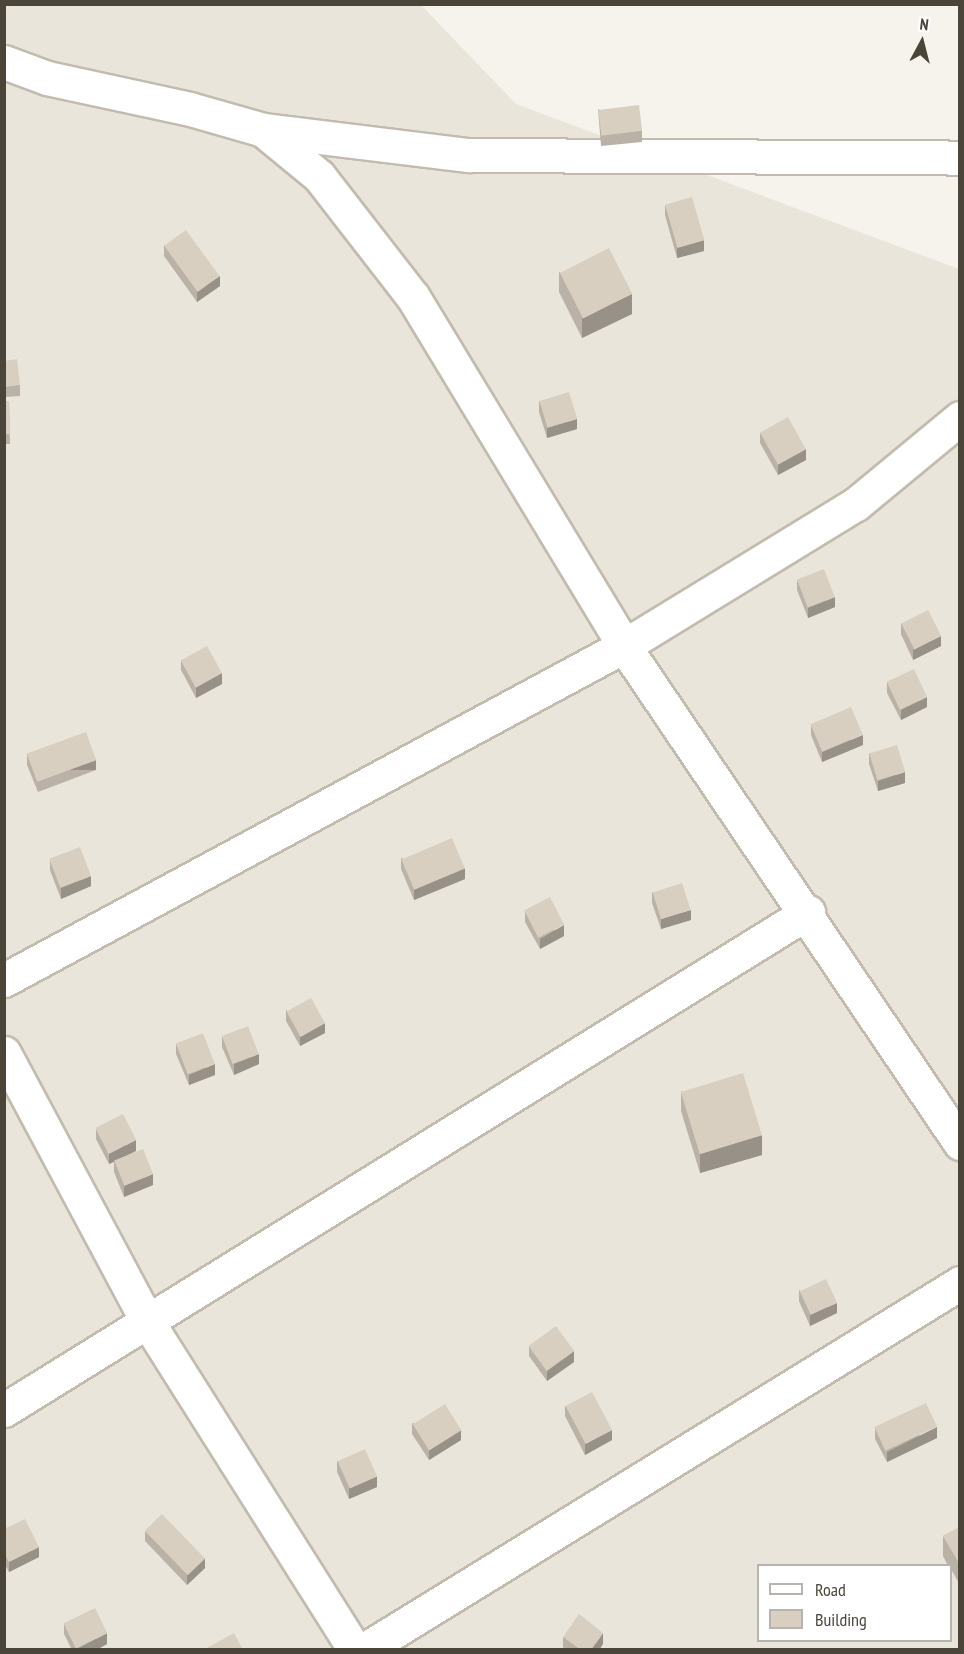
<!DOCTYPE html>
<html>
<head>
<meta charset="utf-8">
<style>
	body { margin:0 }
	#map { position:relative; width:964px; height:1654px; overflow:hidden; background:#f6f3ec; font-family:"PT Sans Narrow",sans-serif }
	div>[style] { position:absolute }
	.residential>* { inset:0; background:#eae5da }
	.roads { filter:drop-shadow(2px 0 #c2bbae) drop-shadow(-2px 0 #c2bbae) drop-shadow(0 2px #c2bbae) drop-shadow(0 -2px #c2bbae) }
	.street>* { height:33px; margin:-16.5px; padding:0 16.5px; transform-origin:16.5px; border-radius:16.5px; background:#fff }
	.wall>* { inset:0; background:#bab2a6 }
	.shaded-wall>* { inset:0; background:#979187; transform-origin:0 0 }
	.building>* { inset:0; background:#d8cfc1; transform-origin:0 0 }
	span { translate:-50% -50%; white-space:nowrap; text-align:center; line-height:1.15; -webkit-text-stroke:5px #fff; paint-order:stroke }
	.frame { position:absolute; inset:0; border:6px solid #4b4439; pointer-events:none }
	.legend { position:absolute; left:757px; top:1564px; width:195px; height:78px; box-sizing:border-box; background:#fff; border:2px solid #b7b4b0; margin:0; padding:8px 10px; list-style:none; font-size:18px; color:#4b4439 }
	.legend li { display:flex; align-items:center; gap:12px; height:30px }
	.legend b { width:30px; border:2px solid #b7b4b0 }
	.north { position:absolute; left:892px; top:12px; width:60px; height:60px; -webkit-text-stroke:4px #fff; paint-order:stroke; rotate:7deg; font-size:16px; font-weight:700; line-height:24px; text-align:center; color:#4b4439 }
	.north::after { content:''; display:block; margin:auto; width:21px; height:27px; background:#4b4439; clip-path:polygon(50% 0,100% 100%,50% 72%,0 100%) }
</style>
</head>
<body>
<div id="map">
	<div class="residential">
		<div style="clip-path:polygon(evenodd,5px 5px,421px 5px,516px 104px,959px 269px,959px 1649px,5px 1650px,5px 5px,758px 1566px,950px 1566px,950px 1640px,758px 1640px,758px 1566px)"></div>
	</div>
	<div class="roads">
		<div class="street">
			<div style="left:4px;top:62px;width:46px;rotate:20.4deg"></div>
			<div style="left:47px;top:78px;width:146px;rotate:12.2deg"></div>
			<div style="left:190px;top:109px;width:76px;rotate:16deg"></div>
			<div style="left:263px;top:130px;width:207px;rotate:7deg"></div>
			<div style="left:468px;top:155px;width:492px;rotate:0.3deg"></div>
			<div style="left:263px;top:130px;width:72px;rotate:39.4deg"></div>
			<div style="left:319px;top:176px;width:153px;rotate:52.2deg"></div>
			<div style="left:413px;top:297px;width:408px;rotate:58.8deg"></div>
			<div style="left:624px;top:646px;width:600px;rotate:55.94deg"></div>
			<div style="left:4px;top:980px;width:704px;rotate:-28.31deg"></div>
			<div style="left:624px;top:646px;width:272px;rotate:-31.5deg"></div>
			<div style="left:856px;top:504px;width:135px;rotate:-39.6deg"></div>
			<div style="left:4px;top:1053px;width:304px;rotate:61.9deg"></div>
			<div style="left:147px;top:1321px;width:389px;rotate:57.7deg"></div>
			<div style="left:4px;top:1410px;width:946px;rotate:-31.77deg"></div>
			<div style="left:364px;top:1650px;width:700px;rotate:-31.62deg"></div>
		</div>
	</div>
	<div class="wall">
		<div style="clip-path:polygon(598px 109px,642px 131px,642px 142px,601px 146px)"></div>
		<div style="clip-path:polygon(665px 205px,704px 251px,677px 258px,665px 215px)"></div>
		<div style="clip-path:polygon(164px 245px,220px 286px,197px 302px,164px 256px)"></div>
		<div style="clip-path:polygon(559px 272px,632px 314px,582px 338px,559px 292px)"></div>
		<div style="clip-path:polygon(4px 361px,20px 385px,20px 396px,4px 397px)"></div>
		<div style="clip-path:polygon(4px 401px,9px 401px,10px 444px,4px 444px)"></div>
		<div style="clip-path:polygon(539px 401px,577px 429px,547px 438px,539px 412px)"></div>
		<div style="clip-path:polygon(760px 433px,806px 460px,778px 475px,760px 443px)"></div>
		<div style="clip-path:polygon(797px 580px,835px 607px,808px 618px,797px 590px)"></div>
		<div style="clip-path:polygon(901px 623px,941px 646px,913px 660px,901px 634px)"></div>
		<div style="clip-path:polygon(181px 660px,222px 684px,196px 698px,181px 670px)"></div>
		<div style="clip-path:polygon(887px 682px,927px 707px,901px 720px,887px 693px)"></div>
		<div style="clip-path:polygon(811px 725px,863px 745px,822px 762px,811px 735px)"></div>
		<div style="clip-path:polygon(869px 753px,905px 783px,878px 791px,869px 764px)"></div>
		<div style="clip-path:polygon(27px 754px,96px 770px,38px 792px,27px 765px)"></div>
		<div style="clip-path:polygon(401px 858px,465px 879px,414px 900px,401px 869px)"></div>
		<div style="clip-path:polygon(50px 860px,91px 886px,61px 899px,50px 870px)"></div>
		<div style="clip-path:polygon(652px 892px,691px 920px,661px 929px,652px 903px)"></div>
		<div style="clip-path:polygon(525px 911px,564px 936px,540px 949px,525px 922px)"></div>
		<div style="clip-path:polygon(286px 1010px,325px 1033px,300px 1046px,286px 1021px)"></div>
		<div style="clip-path:polygon(222px 1036px,259px 1064px,234px 1075px,222px 1047px)"></div>
		<div style="clip-path:polygon(176px 1044px,215px 1075px,189px 1085px,176px 1054px)"></div>
		<div style="clip-path:polygon(681px 1091px,762px 1155px,700px 1173px,681px 1111px)"></div>
		<div style="clip-path:polygon(96px 1129px,136px 1151px,116px 1161px,153px 1185px,124px 1197px,114px 1172px,114px 1162px,109px 1164px,96px 1139px)"></div>
		<div style="clip-path:polygon(799px 1290px,837px 1313px,810px 1326px,799px 1301px)"></div>
		<div style="clip-path:polygon(529px 1346px,574px 1362px,547px 1381px,529px 1356px)"></div>
		<div style="clip-path:polygon(565px 1406px,612px 1440px,585px 1455px,565px 1416px)"></div>
		<div style="clip-path:polygon(412px 1423px,461px 1440px,429px 1460px,412px 1434px)"></div>
		<div style="clip-path:polygon(875px 1428px,937px 1438px,887px 1462px,875px 1439px)"></div>
		<div style="clip-path:polygon(337px 1461px,377px 1487px,349px 1499px,337px 1472px)"></div>
		<div style="clip-path:polygon(960px 1527px,960px 1585px,951px 1569px,951px 1566px,948px 1566px,943px 1556px,943px 1536px)"></div>
		<div style="clip-path:polygon(4px 1529px,39px 1557px,9px 1572px,4px 1563px)"></div>
		<div style="clip-path:polygon(145px 1531px,205px 1568px,187px 1585px,145px 1541px)"></div>
		<div style="clip-path:polygon(64px 1624px,107px 1644px,96px 1650px,72px 1650px,64px 1634px)"></div>
		<div style="clip-path:polygon(563px 1637px,603px 1644px,599px 1650px,566px 1650px,563px 1647px)"></div>
	</div>
	<div class="shaded-wall">
		<div style="clip-path:polygon(704px 240px,704px 251px,677px 258px,677px 247px)"></div>
		<div style="clip-path:polygon(220px 276px,220px 286px,197px 302px,197px 291px)"></div>
		<div style="clip-path:polygon(632px 294px,632px 314px,582px 338px,582px 318px)"></div>
		<div style="clip-path:polygon(577px 419px,577px 429px,547px 438px,547px 428px)"></div>
		<div style="clip-path:polygon(806px 449px,806px 460px,778px 475px,778px 464px)"></div>
		<div style="clip-path:polygon(835px 597px,835px 607px,808px 618px,808px 608px)"></div>
		<div style="clip-path:polygon(941px 636px,941px 646px,913px 660px,913px 650px)"></div>
		<div style="clip-path:polygon(222px 673px,222px 684px,196px 698px,196px 687px)"></div>
		<div style="clip-path:polygon(927px 697px,927px 707px,901px 720px,901px 710px)"></div>
		<div style="clip-path:polygon(863px 735px,863px 745px,822px 762px,822px 752px)"></div>
		<div style="left:96px;top:760px;width:10px;height:62px;rotate:90deg"></div>
		<div style="clip-path:polygon(905px 772px,905px 783px,878px 791px,878px 781px)"></div>
		<div style="clip-path:polygon(465px 868px,465px 879px,414px 900px,414px 889px)"></div>
		<div style="clip-path:polygon(91px 876px,91px 886px,61px 899px,61px 888px)"></div>
		<div style="clip-path:polygon(691px 910px,691px 920px,661px 929px,661px 919px)"></div>
		<div style="clip-path:polygon(564px 925px,564px 936px,540px 949px,540px 939px)"></div>
		<div style="clip-path:polygon(325px 1023px,325px 1033px,300px 1046px,300px 1035px)"></div>
		<div style="clip-path:polygon(259px 1054px,259px 1064px,234px 1075px,234px 1064px)"></div>
		<div style="clip-path:polygon(215px 1064px,215px 1075px,189px 1085px,189px 1075px)"></div>
		<div style="clip-path:polygon(762px 1135px,762px 1155px,700px 1173px,700px 1153px)"></div>
		<div style="clip-path:polygon(136px 1140px,136px 1151px,109px 1164px,109px 1154px)"></div>
		<div style="clip-path:polygon(153px 1174px,153px 1185px,124px 1197px,124px 1186px)"></div>
		<div style="clip-path:polygon(837px 1303px,837px 1313px,810px 1326px,810px 1315px)"></div>
		<div style="clip-path:polygon(574px 1351px,574px 1362px,547px 1381px,547px 1371px)"></div>
		<div style="clip-path:polygon(937px 1427px,937px 1438px,887px 1462px,887px 1452px)"></div>
		<div style="clip-path:polygon(461px 1430px,461px 1440px,429px 1460px,429px 1449px)"></div>
		<div style="clip-path:polygon(612px 1430px,612px 1440px,585px 1455px,585px 1444px)"></div>
		<div style="clip-path:polygon(377px 1476px,377px 1487px,349px 1499px,349px 1488px)"></div>
		<div style="clip-path:polygon(39px 1547px,39px 1557px,9px 1572px,9px 1562px)"></div>
		<div style="clip-path:polygon(205px 1558px,205px 1568px,187px 1585px,187px 1575px)"></div>
		<div style="clip-path:polygon(107px 1633px,107px 1644px,96px 1650px,77px 1650px,77px 1649px)"></div>
		<div style="clip-path:polygon(603px 1633px,603px 1644px,599px 1650px,591px 1650px)"></div>
	</div>
	<div class="building">
		<div style="left:639px;top:105px;width:26px;height:41px;rotate:83deg"></div>
		<div style="left:692px;top:197px;width:45px;height:28px;rotate:74deg"></div>
		<div style="left:186px;top:230px;width:57px;height:27px;rotate:54deg"></div>
		<div style="left:609px;top:248px;width:51px;height:55px;rotate:63deg"></div>
		<div style="clip-path:polygon(17px 359px,20px 385px,4px 387px,4px 361px)"></div>
		<div style="left:569px;top:392px;width:28px;height:31px;rotate:73deg"></div>
		<div style="clip-path:polygon(4px 401px,9px 401px,10px 434px,4px 434px)"></div>
		<div style="left:788px;top:417px;width:37px;height:32px;rotate:61deg"></div>
		<div style="left:824px;top:569px;width:30px;height:29px;rotate:69deg"></div>
		<div style="left:928px;top:610px;width:29px;height:30px;rotate:63deg"></div>
		<div style="left:207px;top:646px;width:31px;height:30px;rotate:61deg"></div>
		<div style="left:914px;top:669px;width:31px;height:30px;rotate:65deg"></div>
		<div style="left:851px;top:707px;width:30px;height:44px;rotate:67deg"></div>
		<div style="left:86px;top:732px;width:30px;height:63px;rotate:70deg"></div>
		<div style="left:897px;top:745px;width:28px;height:29px;rotate:73deg"></div>
		<div style="left:452px;top:838px;width:33px;height:55px;rotate:67deg"></div>
		<div style="left:80px;top:847px;width:31px;height:33px;rotate:69deg"></div>
		<div style="left:682px;top:883px;width:28px;height:31px;rotate:72deg"></div>
		<div style="left:550px;top:897px;width:31px;height:29px;rotate:63deg"></div>
		<div style="left:311px;top:998px;width:29px;height:28px;rotate:61deg"></div>
		<div style="left:248px;top:1026px;width:30px;height:28px;rotate:69deg"></div>
		<div style="left:203px;top:1033px;width:33px;height:29px;rotate:69deg"></div>
		<div style="left:743px;top:1073px;width:65px;height:65px;rotate:73deg"></div>
		<div style="left:123px;top:1114px;width:29px;height:31px;rotate:63deg"></div>
		<div style="left:143px;top:1149px;width:27px;height:31px;rotate:68deg"></div>
		<div style="left:826px;top:1279px;width:26px;height:29px;rotate:65deg"></div>
		<div style="left:556px;top:1326px;width:31px;height:34px;rotate:54deg"></div>
		<div style="left:592px;top:1392px;width:43px;height:30px;rotate:62deg"></div>
		<div style="left:926px;top:1403px;width:26px;height:57px;rotate:65deg"></div>
		<div style="left:445px;top:1404px;width:31px;height:38px;rotate:58deg"></div>
		<div style="left:365px;top:1449px;width:30px;height:30px;rotate:66deg"></div>
		<div style="left:162px;top:1514px;width:62px;height:24px;rotate:46deg"></div>
		<div style="clip-path:polygon(25px 1519px,39px 1547px,9px 1562px,4px 1553px,4px 1529px)"></div>
		<div style="clip-path:polygon(960px 1527px,960px 1565px,943px 1536px)"></div>
		<div style="left:95px;top:1608px;width:28px;height:35px;rotate:64deg"></div>
		<div style="clip-path:polygon(579px 1614px,603px 1633px,591px 1650px,581px 1650px,563px 1637px)"></div>
		<div style="clip-path:polygon(234px 1633px,243px 1650px,203px 1650px)"></div>
	</div>
	<div class="frame"></div>
	<ul class="legend">
	<li><b style="height:8px;background:#fff"></b>Road</li>
	<li><b style="height:16px;background:#d8cfc1"></b>Building</li>
	</ul>
	<div class="north">N</div>
</div>
</body>
</html>
